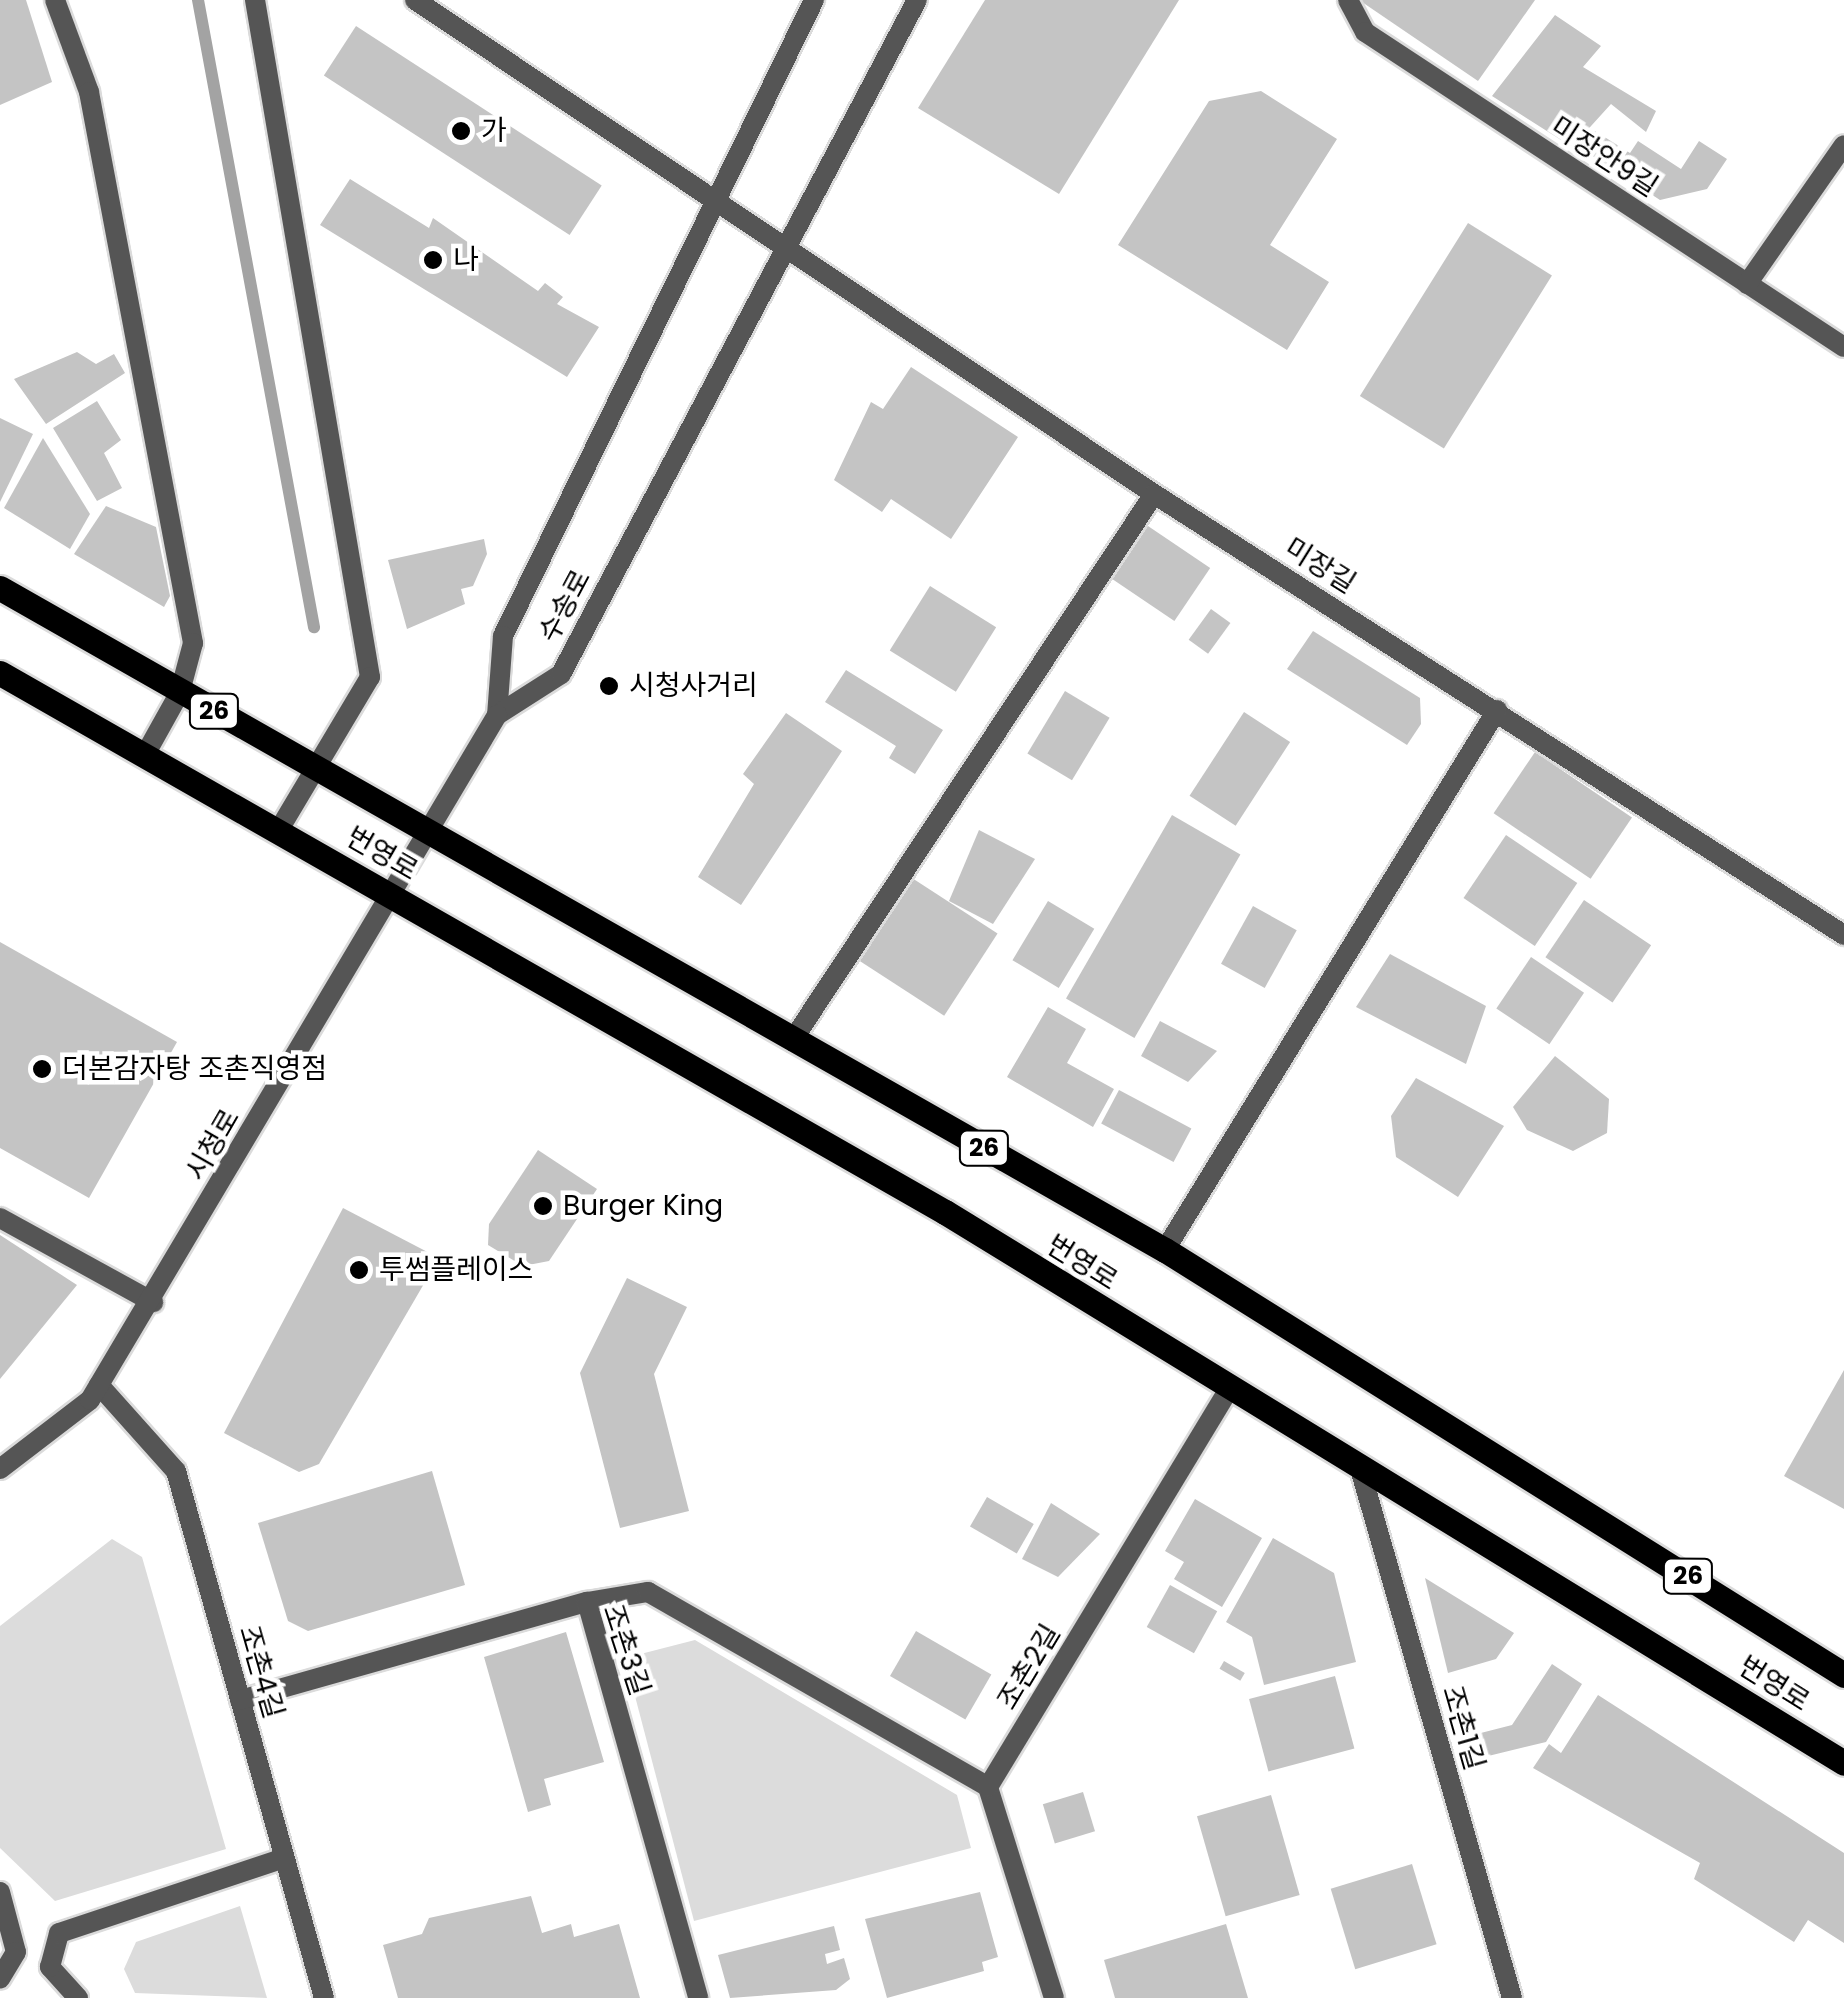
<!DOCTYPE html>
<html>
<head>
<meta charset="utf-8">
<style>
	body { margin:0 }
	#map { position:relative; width:1844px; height:1998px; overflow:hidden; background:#fff; font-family:Poppins,"Noto Sans KR",sans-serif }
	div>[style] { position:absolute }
	.green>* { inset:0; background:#dcdcdc }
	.stream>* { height:12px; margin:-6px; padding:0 6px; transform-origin:6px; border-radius:6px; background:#a3a3a3 }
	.building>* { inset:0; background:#c4c4c4; transform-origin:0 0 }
	.roads { filter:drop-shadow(2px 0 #dbdbdb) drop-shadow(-2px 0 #dbdbdb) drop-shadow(0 2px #dbdbdb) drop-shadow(0 -2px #dbdbdb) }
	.service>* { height:20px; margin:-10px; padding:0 10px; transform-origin:10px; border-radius:10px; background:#555 }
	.minor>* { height:20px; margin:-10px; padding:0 10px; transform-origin:10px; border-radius:10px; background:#555 }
	.tertiary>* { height:20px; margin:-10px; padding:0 10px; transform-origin:10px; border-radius:10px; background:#555 }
	.primary>* { height:25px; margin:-12.5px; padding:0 12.5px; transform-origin:12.5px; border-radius:12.5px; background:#000 }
	.dots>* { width:28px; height:28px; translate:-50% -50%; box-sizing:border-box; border:5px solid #fff; border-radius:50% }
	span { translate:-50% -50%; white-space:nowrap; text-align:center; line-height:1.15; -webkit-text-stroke:9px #fff; paint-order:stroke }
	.shield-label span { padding:2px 8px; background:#fff; border:2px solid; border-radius:8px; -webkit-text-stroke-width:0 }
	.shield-label { font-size:25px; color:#000; font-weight:700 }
	.poi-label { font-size:28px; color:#000 }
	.left { translate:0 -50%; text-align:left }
	.street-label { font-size:28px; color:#000 }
</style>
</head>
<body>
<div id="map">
	<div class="green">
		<div style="clip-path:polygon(112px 1539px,142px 1557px,226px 1849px,55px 1901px,0 1848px,0 1626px)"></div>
		<div style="clip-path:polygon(695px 1640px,957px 1795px,971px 1848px,694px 1921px,625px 1658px)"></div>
		<div style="clip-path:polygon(240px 1906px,267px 1998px,135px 1993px,124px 1969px,136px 1942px)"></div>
	</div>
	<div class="stream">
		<div style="left:198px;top:0;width:638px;rotate:79.52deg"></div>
	</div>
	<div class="building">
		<div style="clip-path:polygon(0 0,26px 0,52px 82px,0 105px)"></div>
		<div style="clip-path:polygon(985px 0,1179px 0,1059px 194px,918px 108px)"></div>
		<div style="clip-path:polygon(1359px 0,1535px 0,1478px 81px)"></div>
		<div style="clip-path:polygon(1555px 15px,1601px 46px,1583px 67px,1656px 111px,1646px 132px,1611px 104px,1572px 147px,1492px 96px)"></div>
		<div style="left:356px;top:26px;width:293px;height:59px;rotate:33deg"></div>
		<div style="clip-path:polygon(1261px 91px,1337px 139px,1270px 245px,1329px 282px,1287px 350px,1118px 245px,1209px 101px)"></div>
		<div style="clip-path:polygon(1595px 131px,1630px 153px,1638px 141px,1681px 169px,1699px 141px,1727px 159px,1707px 189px,1660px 200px,1583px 150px)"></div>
		<div style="clip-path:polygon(350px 179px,429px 228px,433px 218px,538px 291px,545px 283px,563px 297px,557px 304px,599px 327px,567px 377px,320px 225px)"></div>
		<div style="left:1468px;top:223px;width:99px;height:204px;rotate:32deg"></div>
		<div style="clip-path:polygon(77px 352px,96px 364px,114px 354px,125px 373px,46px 424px,14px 379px)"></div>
		<div style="clip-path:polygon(911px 367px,1018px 437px,951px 539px,891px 499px,882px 512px,834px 480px,871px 402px,883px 409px)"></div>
		<div style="clip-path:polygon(97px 401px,121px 440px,104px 453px,122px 488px,97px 501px,53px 428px)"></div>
		<div style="clip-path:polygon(0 418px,33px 434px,0 502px)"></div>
		<div style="clip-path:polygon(43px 438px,90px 514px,70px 549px,4px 508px)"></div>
		<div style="clip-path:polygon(106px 506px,156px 527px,170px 596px,164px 607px,74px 554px)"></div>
		<div style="left:1148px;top:526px;width:75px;height:64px;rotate:34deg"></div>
		<div style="clip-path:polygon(484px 539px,487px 554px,473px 586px,461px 589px,465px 604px,407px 629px,388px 560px)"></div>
		<div style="left:930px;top:586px;width:78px;height:76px;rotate:32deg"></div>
		<div style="left:1211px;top:609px;width:24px;height:38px;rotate:36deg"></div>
		<div style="clip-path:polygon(1313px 631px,1420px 698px,1421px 724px,1407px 745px,1287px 669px)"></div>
		<div style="clip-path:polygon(846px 670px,943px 730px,915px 774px,889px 758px,896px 746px,825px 702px)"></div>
		<div style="left:1065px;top:691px;width:52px;height:73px;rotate:31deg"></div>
		<div style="left:1244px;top:712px;width:55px;height:100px;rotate:33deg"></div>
		<div style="clip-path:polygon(786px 713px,842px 751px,741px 905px,698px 877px,754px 784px,743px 774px)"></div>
		<div style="left:1535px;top:752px;width:117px;height:74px;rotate:34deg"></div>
		<div style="left:1172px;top:815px;width:79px;height:212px;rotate:30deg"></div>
		<div style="clip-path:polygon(979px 830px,1035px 859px,993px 924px,949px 901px)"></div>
		<div style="left:1506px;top:835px;width:86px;height:76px;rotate:34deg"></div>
		<div style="left:912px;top:878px;width:102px;height:98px;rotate:33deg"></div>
		<div style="left:1584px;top:900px;width:81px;height:69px;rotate:34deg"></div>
		<div style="left:1048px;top:901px;width:54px;height:69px;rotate:31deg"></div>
		<div style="left:1253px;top:906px;width:50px;height:66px;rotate:29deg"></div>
		<div style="clip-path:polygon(0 942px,177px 1042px,89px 1198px,0 1148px)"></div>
		<div style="clip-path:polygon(1390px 954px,1486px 1006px,1466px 1064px,1356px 1007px)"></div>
		<div style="left:1531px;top:957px;width:64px;height:62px;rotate:34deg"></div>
		<div style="clip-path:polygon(1048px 1007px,1086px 1029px,1067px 1063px,1114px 1089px,1093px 1127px,1007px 1077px)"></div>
		<div style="clip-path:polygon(1160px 1021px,1217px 1051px,1188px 1082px,1141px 1056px)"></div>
		<div style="clip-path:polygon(1555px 1056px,1609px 1099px,1607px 1133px,1573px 1151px,1527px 1130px,1513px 1107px)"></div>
		<div style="clip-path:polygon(1416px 1078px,1504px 1126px,1458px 1197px,1396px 1157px,1391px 1116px)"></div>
		<div style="left:1119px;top:1090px;width:82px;height:38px;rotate:28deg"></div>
		<div style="clip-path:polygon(538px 1150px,597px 1189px,549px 1261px,523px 1266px,488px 1245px,489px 1224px)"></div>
		<div style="clip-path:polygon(343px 1208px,439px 1258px,319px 1464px,299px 1472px,224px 1433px)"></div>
		<div style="clip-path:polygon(0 1235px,77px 1285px,0 1379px)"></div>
		<div style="clip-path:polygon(627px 1278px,687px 1307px,654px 1374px,689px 1511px,620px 1528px,580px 1373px)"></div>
		<div style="clip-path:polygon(1844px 1370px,1844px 1509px,1784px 1476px)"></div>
		<div style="clip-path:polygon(432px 1471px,465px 1585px,308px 1631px,288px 1621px,258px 1523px)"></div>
		<div style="left:987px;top:1497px;width:54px;height:34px;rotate:30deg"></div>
		<div style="clip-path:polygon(1195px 1499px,1262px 1538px,1222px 1607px,1174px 1579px,1184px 1562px,1165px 1551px)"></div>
		<div style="clip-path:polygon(1051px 1503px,1100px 1534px,1058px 1577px,1022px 1559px)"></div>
		<div style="clip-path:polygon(1273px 1538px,1334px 1573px,1356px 1662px,1264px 1685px,1252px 1637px,1226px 1622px)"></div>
		<div style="clip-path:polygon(1425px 1578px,1514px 1633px,1496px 1659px,1448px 1673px)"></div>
		<div style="left:1170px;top:1585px;width:54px;height:48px;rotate:29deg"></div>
		<div style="left:916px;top:1631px;width:87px;height:52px;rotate:30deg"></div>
		<div style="clip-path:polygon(566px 1632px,604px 1762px,544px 1779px,551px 1805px,528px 1812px,484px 1657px)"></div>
		<div style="left:1224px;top:1661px;width:24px;height:9px;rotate:30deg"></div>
		<div style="clip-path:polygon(1552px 1664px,1582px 1684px,1546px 1742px,1480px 1758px,1473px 1735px,1512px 1725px)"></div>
		<div style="left:1335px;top:1676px;width:75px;height:89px;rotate:75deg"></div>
		<div style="clip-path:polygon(1598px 1695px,1844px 1853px,1844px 1943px,1808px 1920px,1794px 1942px,1694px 1879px,1700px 1863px,1533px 1768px,1549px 1744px,1561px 1753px)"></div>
		<div style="left:1083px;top:1792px;width:41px;height:42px;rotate:73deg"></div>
		<div style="left:1271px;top:1795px;width:104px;height:77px;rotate:74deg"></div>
		<div style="left:1412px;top:1864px;width:84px;height:85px;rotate:73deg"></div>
		<div style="clip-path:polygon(980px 1892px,998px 1957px,982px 1962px,984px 1971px,887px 1998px,865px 1919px)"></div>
		<div style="clip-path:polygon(531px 1896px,542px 1933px,571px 1924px,574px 1937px,619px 1924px,640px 1998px,398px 1998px,383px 1945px,422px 1934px,429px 1918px)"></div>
		<div style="clip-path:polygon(1226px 1924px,1248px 1998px,1115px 1998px,1104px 1960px)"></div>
		<div style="clip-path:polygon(834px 1926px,840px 1950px,825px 1954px,827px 1964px,844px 1958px,850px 1979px,836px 1990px,730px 1998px,718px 1955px)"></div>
	</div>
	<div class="roads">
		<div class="service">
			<div style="left:55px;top:0;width:98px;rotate:69.7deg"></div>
			<div style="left:89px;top:92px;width:561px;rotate:79.31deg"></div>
			<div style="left:193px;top:643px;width:51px;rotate:104.9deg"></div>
			<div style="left:180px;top:692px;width:72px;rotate:119.1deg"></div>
			<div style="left:255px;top:0;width:687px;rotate:80.36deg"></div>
			<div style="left:370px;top:677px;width:176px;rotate:120.8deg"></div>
			<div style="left:415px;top:0;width:889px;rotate:33.76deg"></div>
			<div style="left:1154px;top:494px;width:819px;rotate:32.58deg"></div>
			<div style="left:0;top:1892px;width:62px;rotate:75.1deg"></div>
			<div style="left:16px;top:1952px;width:31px;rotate:121deg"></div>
			<div style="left:78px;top:1998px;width:42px;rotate:-132.1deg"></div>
			<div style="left:50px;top:1967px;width:35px;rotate:-75deg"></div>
			<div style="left:59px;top:1933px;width:237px;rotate:-18.4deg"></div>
		</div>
		<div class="minor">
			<div style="left:1348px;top:0;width:36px;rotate:62deg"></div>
			<div style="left:1365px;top:32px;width:573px;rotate:33.33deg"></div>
			<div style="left:1747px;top:284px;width:169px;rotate:-55.1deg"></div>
			<div style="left:792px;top:1041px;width:656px;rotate:-56.5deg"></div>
			<div style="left:0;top:1218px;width:175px;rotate:28.8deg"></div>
			<div style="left:1165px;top:1250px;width:634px;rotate:-58.42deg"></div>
			<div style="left:99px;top:1385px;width:115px;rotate:48.2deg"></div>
			<div style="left:176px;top:1471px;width:547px;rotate:74.31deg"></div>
			<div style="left:1361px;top:1472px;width:547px;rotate:73.98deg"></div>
			<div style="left:587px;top:1602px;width:62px;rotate:-9.3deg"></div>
			<div style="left:648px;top:1592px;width:392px;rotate:29.8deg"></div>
			<div style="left:240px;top:1700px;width:361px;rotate:-15.8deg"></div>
			<div style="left:587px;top:1602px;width:411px;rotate:74.3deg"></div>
			<div style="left:1054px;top:1998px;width:221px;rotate:-107.4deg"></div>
			<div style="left:988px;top:1787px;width:469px;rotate:-58.8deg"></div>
		</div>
		<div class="tertiary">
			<div style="left:814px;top:0;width:708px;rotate:116.06deg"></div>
			<div style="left:503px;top:636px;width:79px;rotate:94.3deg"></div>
			<div style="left:497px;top:715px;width:76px;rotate:-32.6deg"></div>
			<div style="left:561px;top:674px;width:762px;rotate:-62.16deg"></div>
			<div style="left:0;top:1469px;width:113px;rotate:-37.5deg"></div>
			<div style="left:90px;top:1400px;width:797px;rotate:-59.28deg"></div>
		</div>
		<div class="primary">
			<div style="left:0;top:588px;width:1340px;rotate:29.61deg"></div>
			<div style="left:1165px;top:1250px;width:801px;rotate:32.04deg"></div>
			<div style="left:0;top:673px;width:1088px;rotate:29.7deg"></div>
			<div style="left:945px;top:1212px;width:1054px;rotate:31.5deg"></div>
		</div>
	</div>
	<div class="dots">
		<div style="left:461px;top:131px;background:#000"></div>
		<div style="left:433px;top:260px;background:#000"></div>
		<div style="left:609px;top:686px;background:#000"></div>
		<div style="left:42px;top:1069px;background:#000"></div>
		<div style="left:543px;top:1206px;background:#000"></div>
		<div style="left:359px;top:1270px;background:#000"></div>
	</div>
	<div class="shield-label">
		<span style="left:214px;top:711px">26</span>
		<span style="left:984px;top:1148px">26</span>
		<span style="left:1688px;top:1576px">26</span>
	</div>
	<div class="poi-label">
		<span class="left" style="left:481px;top:131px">가</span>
		<span class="left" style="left:453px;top:260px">나</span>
		<span class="left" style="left:629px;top:686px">시청사거리</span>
		<span class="left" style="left:62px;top:1069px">더본감자탕 조촌직영점</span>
		<span class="left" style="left:563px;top:1206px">Burger King</span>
		<span class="left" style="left:379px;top:1270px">투썸플레이스</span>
	</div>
	<div class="street-label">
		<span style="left:1604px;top:157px;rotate:33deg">미장안9길</span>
		<span style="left:1320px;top:566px;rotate:32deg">미장길</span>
		<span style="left:565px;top:606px;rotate:-62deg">수송로</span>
		<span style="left:382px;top:854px;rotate:30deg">번영로</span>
		<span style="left:213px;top:1145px;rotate:-60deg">시청로</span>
		<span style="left:1082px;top:1263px;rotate:32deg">번영로</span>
		<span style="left:626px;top:1650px;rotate:72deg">조촌3길</span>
		<span style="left:1029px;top:1667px;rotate:-59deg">조촌2길</span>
		<span style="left:261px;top:1672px;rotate:74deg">조촌4길</span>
		<span style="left:1774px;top:1684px;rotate:32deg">번영로</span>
		<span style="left:1463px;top:1728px;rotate:74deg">조촌1길</span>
	</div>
</div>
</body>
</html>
